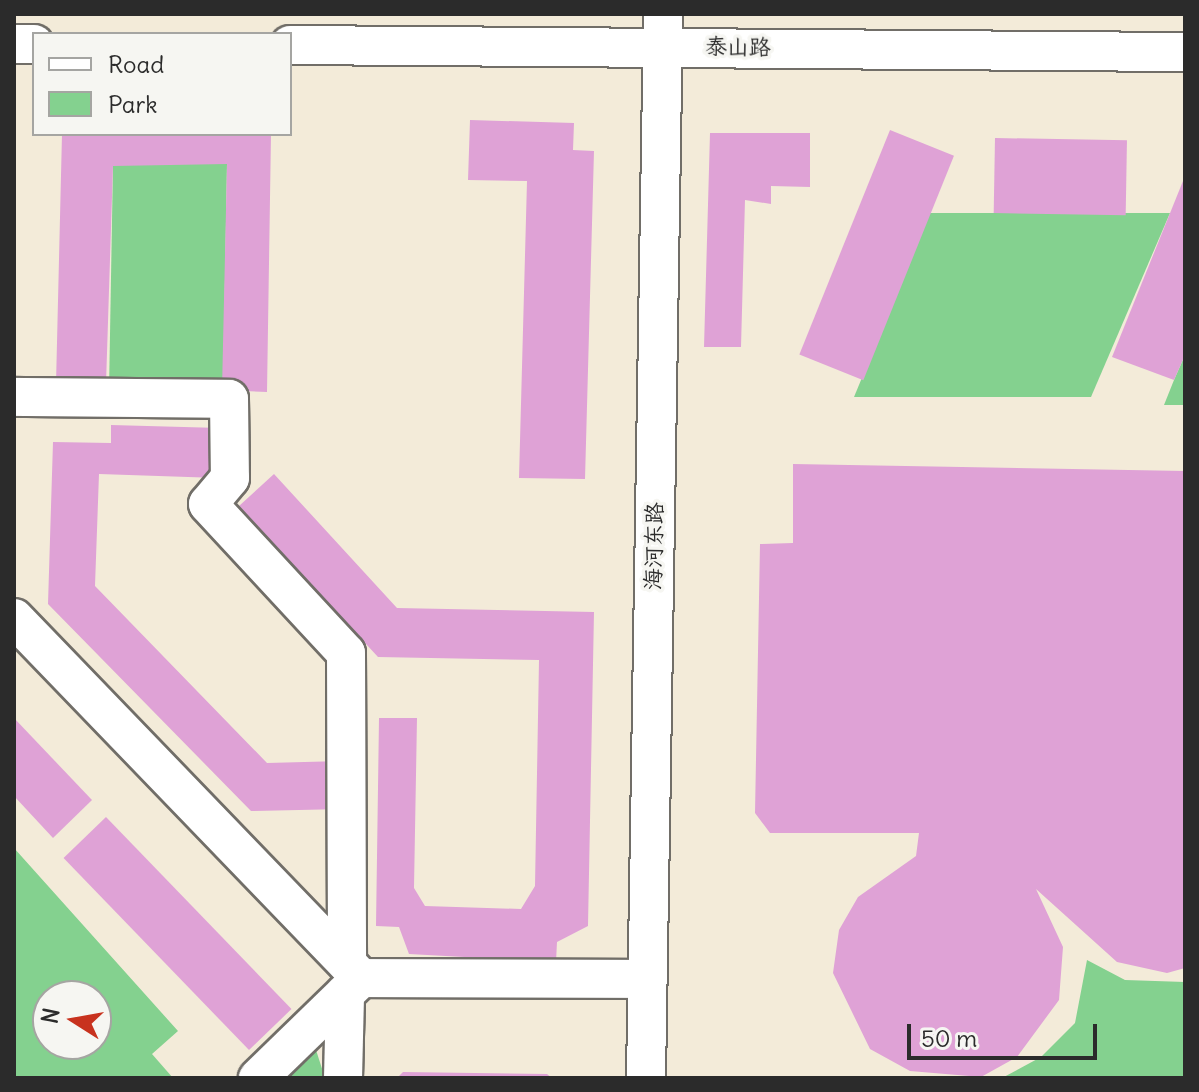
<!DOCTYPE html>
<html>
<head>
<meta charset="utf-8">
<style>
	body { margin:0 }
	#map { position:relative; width:1199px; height:1092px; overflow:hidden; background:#f3ebd9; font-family:Delius,"LXGW WenKai TC",sans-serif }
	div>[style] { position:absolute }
	.green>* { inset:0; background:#84d18f; transform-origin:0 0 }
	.building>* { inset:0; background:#dfa2d6; transform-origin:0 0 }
	.roads { filter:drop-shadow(2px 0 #716e68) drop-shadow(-2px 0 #716e68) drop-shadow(0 2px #716e68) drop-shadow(0 -2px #716e68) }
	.minor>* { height:38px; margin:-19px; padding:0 19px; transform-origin:19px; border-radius:19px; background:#fff }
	span { translate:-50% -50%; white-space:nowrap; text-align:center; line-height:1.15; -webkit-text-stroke:7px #f6f6f2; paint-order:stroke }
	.street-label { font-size:22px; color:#2b2b2b }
	.frame { position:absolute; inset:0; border:16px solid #2b2b2b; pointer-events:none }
	.legend { position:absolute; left:32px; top:32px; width:260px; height:104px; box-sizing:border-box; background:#f6f6f2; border:2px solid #a5a5a2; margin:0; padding:10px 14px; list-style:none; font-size:24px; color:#2b2b2b }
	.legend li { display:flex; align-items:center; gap:16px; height:40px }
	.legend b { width:40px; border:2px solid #a5a5a2 }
	.north { position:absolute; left:32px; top:980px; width:80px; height:80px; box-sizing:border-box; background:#f6f6f2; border:2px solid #a5a5a2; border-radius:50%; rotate:281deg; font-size:22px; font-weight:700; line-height:32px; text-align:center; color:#2b2b2b }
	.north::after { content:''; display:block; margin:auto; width:28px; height:36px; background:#c8321e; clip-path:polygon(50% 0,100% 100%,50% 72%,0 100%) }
	.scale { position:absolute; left:907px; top:1024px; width:190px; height:36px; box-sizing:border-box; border:4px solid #2b2b2b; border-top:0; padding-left:10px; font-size:24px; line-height:28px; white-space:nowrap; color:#2b2b2b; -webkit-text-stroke:6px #f6f6f2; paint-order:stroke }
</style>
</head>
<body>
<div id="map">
	<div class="green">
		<div style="left:227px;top:164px;width:226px;height:114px;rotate:91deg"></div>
		<div style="clip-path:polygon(930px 213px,1170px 213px,1091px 397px,854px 397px)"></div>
		<div style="clip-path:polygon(1185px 355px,1185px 405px,1164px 405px,1174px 380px)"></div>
		<div style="clip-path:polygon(evenodd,14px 848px,178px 1031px,152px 1054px,173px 1078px,14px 1078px,14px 848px,48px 996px,96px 996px,96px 1044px,48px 1044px,48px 996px)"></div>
		<div style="clip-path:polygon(1087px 960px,1125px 980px,1185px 982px,1185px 1078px,1002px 1078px,1041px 1057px,1075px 1023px)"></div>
		<div style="clip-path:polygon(316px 1050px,325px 1078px,278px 1078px,301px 1055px)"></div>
	</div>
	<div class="building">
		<div style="clip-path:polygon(470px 120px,574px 123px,573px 150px,594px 151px,585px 479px,519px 478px,527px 181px,468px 180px)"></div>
		<div style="left:890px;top:130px;width:69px;height:242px;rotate:22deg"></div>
		<div style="clip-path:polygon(710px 133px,810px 133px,810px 187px,771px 186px,771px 204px,745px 200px,741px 347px,704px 347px)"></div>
		<div style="clip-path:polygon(62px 134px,271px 134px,267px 392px,222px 390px,227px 164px,113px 166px,106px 384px,56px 384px)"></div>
		<div style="left:995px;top:138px;width:132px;height:75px;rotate:1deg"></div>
		<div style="clip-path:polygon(1185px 176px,1185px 355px,1174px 380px,1112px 357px)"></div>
		<div style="clip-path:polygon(111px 425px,220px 428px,218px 478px,99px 474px,95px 586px,267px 763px,342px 761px,344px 809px,251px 811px,48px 604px,53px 442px,111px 443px)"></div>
		<div style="clip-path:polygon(793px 464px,1185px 471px,1185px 968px,1167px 973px,1117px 962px,1036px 889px,1063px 947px,1059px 1000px,1017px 1057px,981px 1077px,910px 1071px,870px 1049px,833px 973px,839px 930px,858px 897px,916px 856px,919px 833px,770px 833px,755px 813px,760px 544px,793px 543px)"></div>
		<div style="clip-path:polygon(274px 474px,397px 608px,594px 612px,588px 926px,557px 942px,556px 962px,409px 954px,399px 927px,376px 926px,379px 718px,417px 718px,414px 888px,425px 906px,521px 909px,535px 886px,539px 660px,378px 657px,239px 506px)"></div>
		<div style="clip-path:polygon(14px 718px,92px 800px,53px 838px,14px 796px)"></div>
		<div style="left:106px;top:817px;width:267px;height:59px;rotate:46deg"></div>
		<div style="clip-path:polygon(403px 1072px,547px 1074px,552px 1078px,397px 1078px)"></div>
	</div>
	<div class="roads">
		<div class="minor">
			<div style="left:14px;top:44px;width:20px"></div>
			<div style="left:290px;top:45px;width:895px;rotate:0.45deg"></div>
			<div style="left:14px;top:397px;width:215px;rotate:0.5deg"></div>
			<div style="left:229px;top:399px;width:79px;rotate:89.3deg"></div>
			<div style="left:230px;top:478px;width:34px;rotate:130deg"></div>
			<div style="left:208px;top:504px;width:203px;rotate:47.2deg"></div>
			<div style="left:346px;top:653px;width:310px;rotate:89.8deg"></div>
			<div style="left:14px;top:618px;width:500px;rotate:46.05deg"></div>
			<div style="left:361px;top:978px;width:144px;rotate:135.8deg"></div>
			<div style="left:361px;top:978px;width:286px;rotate:0.2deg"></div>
			<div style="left:343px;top:1078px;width:84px;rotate:-88.6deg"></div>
			<div style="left:646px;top:1078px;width:1064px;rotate:-89.08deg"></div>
		</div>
	</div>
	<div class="street-label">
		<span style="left:738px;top:47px;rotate:1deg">泰山路</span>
		<span style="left:654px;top:546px;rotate:-89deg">海河东路</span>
	</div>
	<div class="frame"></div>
	<ul class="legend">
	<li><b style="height:10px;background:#fff"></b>Road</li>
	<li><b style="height:22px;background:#84d18f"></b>Park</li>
	</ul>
	<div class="north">N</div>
	<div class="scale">50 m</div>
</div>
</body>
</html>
